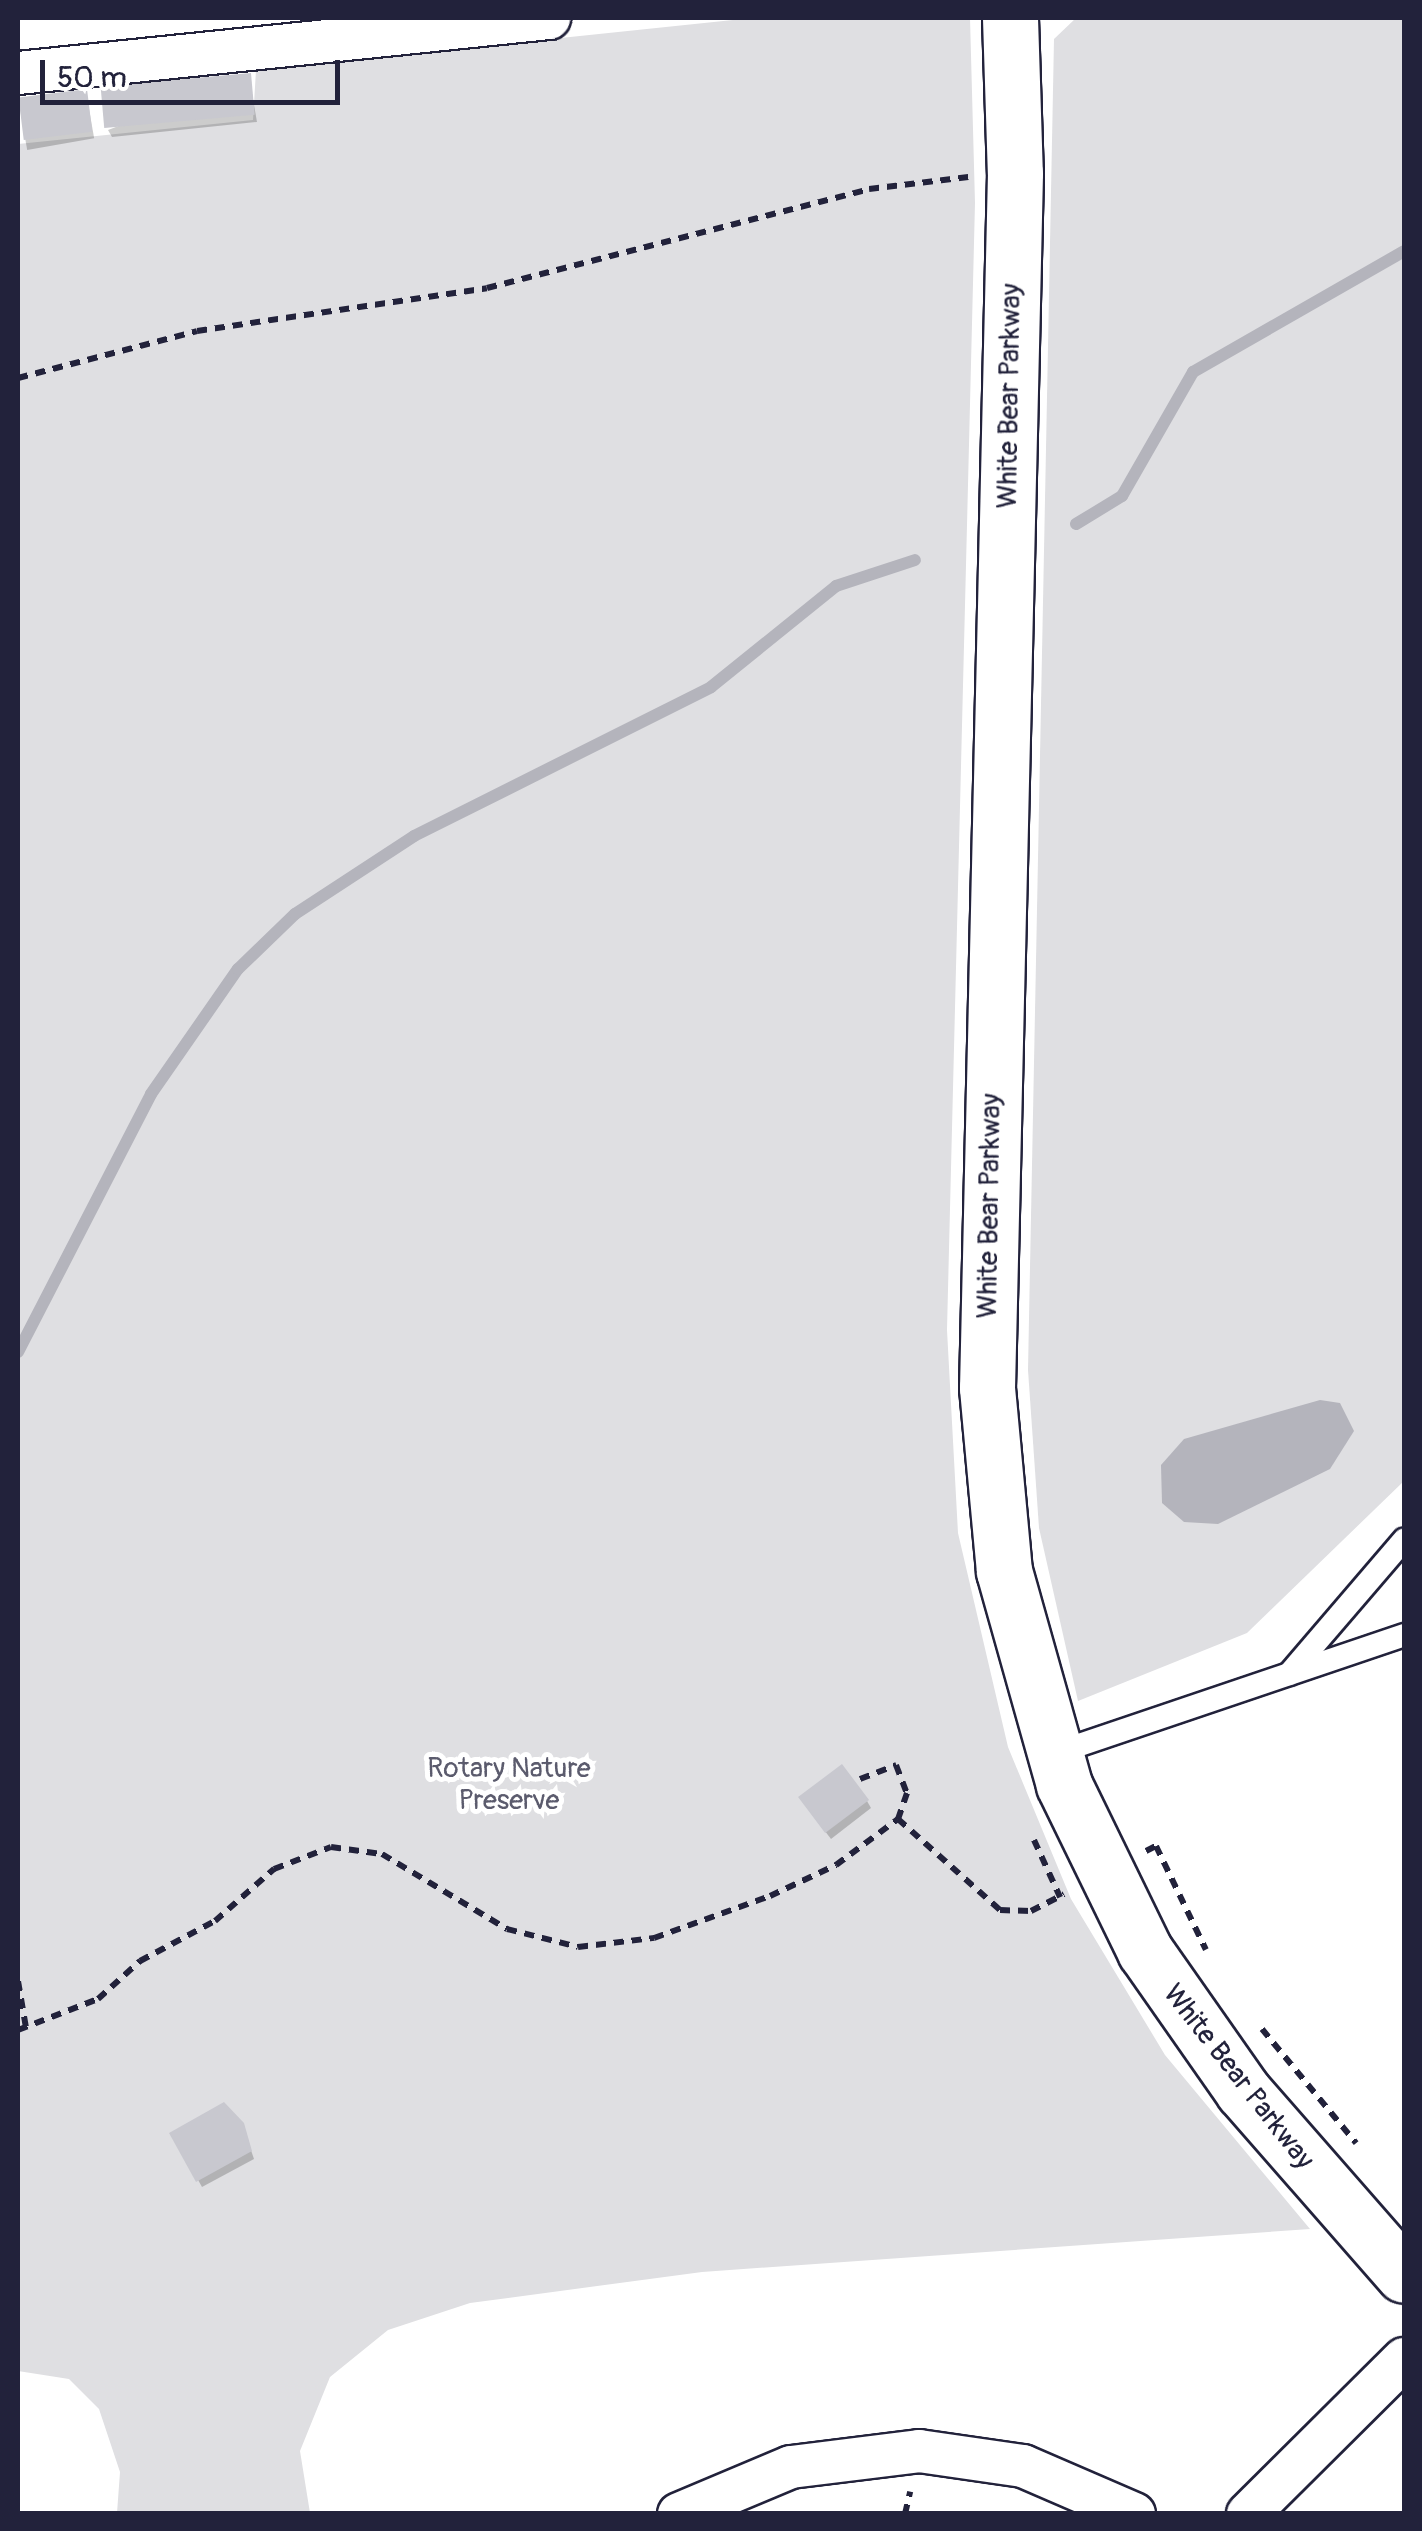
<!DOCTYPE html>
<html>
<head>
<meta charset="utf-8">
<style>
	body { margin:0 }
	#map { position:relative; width:1422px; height:2531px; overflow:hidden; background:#fff; font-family:Pangolin,sans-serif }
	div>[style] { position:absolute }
	.green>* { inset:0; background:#dfdfe2 }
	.water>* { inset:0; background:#b4b4bc }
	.shadow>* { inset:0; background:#0003; transform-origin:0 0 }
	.stream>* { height:12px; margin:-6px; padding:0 6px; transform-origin:6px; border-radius:6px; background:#b4b4bc }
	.building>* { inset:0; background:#c8c8cf; transform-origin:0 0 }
	.path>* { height:6px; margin-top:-3px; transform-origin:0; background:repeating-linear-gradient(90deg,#22223b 0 10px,transparent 0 18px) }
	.roads { filter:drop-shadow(2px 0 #22223b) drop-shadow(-2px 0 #22223b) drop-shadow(0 2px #22223b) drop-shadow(0 -2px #22223b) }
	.service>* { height:22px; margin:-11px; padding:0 11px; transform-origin:11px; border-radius:11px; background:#fff }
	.minor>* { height:42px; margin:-21px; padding:0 21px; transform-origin:21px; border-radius:21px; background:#fff }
	.tertiary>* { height:55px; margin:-27.5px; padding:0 27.5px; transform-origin:27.5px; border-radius:27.5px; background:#fff }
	span { translate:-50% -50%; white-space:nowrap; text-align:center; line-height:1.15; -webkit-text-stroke:10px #fff; paint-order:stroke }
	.street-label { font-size:28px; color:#22223b }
	.park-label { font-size:28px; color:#5b5b6d }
	.frame { position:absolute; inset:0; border:20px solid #22223b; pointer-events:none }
	.scale { position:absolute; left:40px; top:60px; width:300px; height:45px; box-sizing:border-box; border:5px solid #22223b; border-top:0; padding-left:12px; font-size:30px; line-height:35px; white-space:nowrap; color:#22223b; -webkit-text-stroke:8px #fff; paint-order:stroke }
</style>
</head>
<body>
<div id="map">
	<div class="green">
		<div style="clip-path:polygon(752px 18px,970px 18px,975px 203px,947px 1330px,958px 1533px,1008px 1747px,1071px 1899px,1165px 2055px,1310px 2229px,702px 2272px,470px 2303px,388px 2330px,330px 2377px,300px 2451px,310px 2513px,117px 2513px,120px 2472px,99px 2409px,69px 2379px,18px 2371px,18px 144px,253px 120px,256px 70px)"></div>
		<div style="clip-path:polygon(1076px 18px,1404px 18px,1404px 1481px,1247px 1633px,1078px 1701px,1039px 1528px,1028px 1370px,1054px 39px)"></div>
	</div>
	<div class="water">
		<div style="clip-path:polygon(1320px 1400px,1340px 1403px,1354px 1431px,1330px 1469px,1218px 1524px,1184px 1522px,1162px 1503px,1161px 1465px,1184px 1439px)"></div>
	</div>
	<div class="shadow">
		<div style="clip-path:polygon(249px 76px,257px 122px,112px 137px,108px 130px)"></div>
		<div style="left:86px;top:92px;width:47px;height:68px;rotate:80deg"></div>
		<div style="clip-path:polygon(867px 1801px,871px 1808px,831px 1839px,805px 1805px)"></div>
		<div style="clip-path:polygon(242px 2124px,254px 2159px,202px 2187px,172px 2134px)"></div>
	</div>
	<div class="stream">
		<div style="left:1076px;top:524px;width:54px;rotate:-31.3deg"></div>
		<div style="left:1122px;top:496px;width:143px;rotate:-60.2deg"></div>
		<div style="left:1193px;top:372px;width:243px;rotate:-29.8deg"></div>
		<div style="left:18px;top:1352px;width:290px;rotate:-62.7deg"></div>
		<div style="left:151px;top:1094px;width:152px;rotate:-55.2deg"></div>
		<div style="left:238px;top:969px;width:79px;rotate:-44deg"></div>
		<div style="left:295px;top:914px;width:142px;rotate:-33.2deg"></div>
		<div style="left:414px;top:836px;width:332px;rotate:-26.6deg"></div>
		<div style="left:711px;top:687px;width:161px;rotate:-38.9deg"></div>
		<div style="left:836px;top:586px;width:83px;rotate:-18.2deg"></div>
	</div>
	<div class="building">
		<div style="left:251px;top:73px;width:42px;height:151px;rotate:85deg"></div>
		<div style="left:87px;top:89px;width:43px;height:69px;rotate:83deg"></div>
		<div style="left:842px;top:1764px;width:45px;height:55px;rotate:53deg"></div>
		<div style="clip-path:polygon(224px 2102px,244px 2123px,252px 2151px,196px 2182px,169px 2133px)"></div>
	</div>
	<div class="path">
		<div style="left:18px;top:378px;width:185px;rotate:-14.7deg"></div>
		<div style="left:197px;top:331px;width:293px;rotate:-8.4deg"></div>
		<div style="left:487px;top:288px;width:395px;rotate:-14.5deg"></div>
		<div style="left:869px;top:189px;width:100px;rotate:-6.9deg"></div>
		<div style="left:860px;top:1779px;width:39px;rotate:-21deg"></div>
		<div style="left:896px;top:1765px;width:30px;rotate:69deg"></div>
		<div style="left:907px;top:1793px;width:28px;rotate:109deg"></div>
		<div style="left:1034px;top:1840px;width:63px;rotate:65.5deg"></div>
		<div style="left:1146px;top:1851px;width:11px;rotate:-27deg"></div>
		<div style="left:1156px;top:1846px;width:115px;rotate:64.3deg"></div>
		<div style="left:18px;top:1981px;width:48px;rotate:80.3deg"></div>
		<div style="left:1262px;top:2029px;width:148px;rotate:50.5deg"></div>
		<div style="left:18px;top:2030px;width:86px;rotate:-21.2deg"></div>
		<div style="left:98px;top:1999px;width:57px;rotate:-42.1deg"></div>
		<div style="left:140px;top:1961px;width:85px;rotate:-28.1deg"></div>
		<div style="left:215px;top:1921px;width:79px;rotate:-41.4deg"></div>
		<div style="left:274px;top:1869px;width:61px;rotate:-21.1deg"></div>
		<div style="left:331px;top:1847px;width:51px;rotate:7.8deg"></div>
		<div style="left:382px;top:1854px;width:146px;rotate:31deg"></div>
		<div style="left:507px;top:1929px;width:73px;rotate:14.2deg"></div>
		<div style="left:578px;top:1947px;width:77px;rotate:-6.8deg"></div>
		<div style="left:654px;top:1938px;width:123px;rotate:-19.9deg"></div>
		<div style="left:770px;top:1896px;width:73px;rotate:-25.2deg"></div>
		<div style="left:836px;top:1865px;width:77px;rotate:-36.6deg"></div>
		<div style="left:898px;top:1819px;width:137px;rotate:41.7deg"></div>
		<div style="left:1000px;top:1910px;width:31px;rotate:2deg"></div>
		<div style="left:1031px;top:1911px;width:37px;rotate:-27deg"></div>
		<div style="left:905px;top:2514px;width:23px;rotate:-77deg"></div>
	</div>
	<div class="roads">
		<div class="service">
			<div style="left:1289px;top:1674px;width:177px;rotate:-49.4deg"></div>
			<div style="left:1053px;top:1754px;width:371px;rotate:-18.7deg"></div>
		</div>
		<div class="minor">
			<div style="left:18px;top:73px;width:534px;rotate:-5.91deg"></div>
			<div style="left:679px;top:2514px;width:121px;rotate:-22.8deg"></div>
			<div style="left:791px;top:2467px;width:129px;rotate:-7.1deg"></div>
			<div style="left:919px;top:2451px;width:105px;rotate:8.2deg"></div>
			<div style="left:1023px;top:2466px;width:121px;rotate:23.4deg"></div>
			<div style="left:1248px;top:2514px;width:220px;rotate:-44.8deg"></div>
		</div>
		<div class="tertiary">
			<div style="left:1010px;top:18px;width:155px;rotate:88.2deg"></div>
			<div style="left:1015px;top:173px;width:1215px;rotate:91.32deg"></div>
			<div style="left:987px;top:1388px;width:184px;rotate:84.7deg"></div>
			<div style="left:1004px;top:1571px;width:222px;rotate:74.3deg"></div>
			<div style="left:1064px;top:1785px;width:185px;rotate:64deg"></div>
			<div style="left:1145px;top:1951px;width:171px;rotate:55deg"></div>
			<div style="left:1243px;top:2091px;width:244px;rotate:48.8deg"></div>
		</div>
	</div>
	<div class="street-label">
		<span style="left:1010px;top:396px;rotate:-89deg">White Bear Parkway</span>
		<span style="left:990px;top:1206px;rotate:-89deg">White Bear Parkway</span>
		<span style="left:1238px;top:2077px;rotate:52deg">White Bear Parkway</span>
	</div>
	<div class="park-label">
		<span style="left:509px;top:1785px">Rotary Nature<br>Preserve</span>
	</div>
	<div class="frame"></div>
	<div class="scale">50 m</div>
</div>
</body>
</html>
